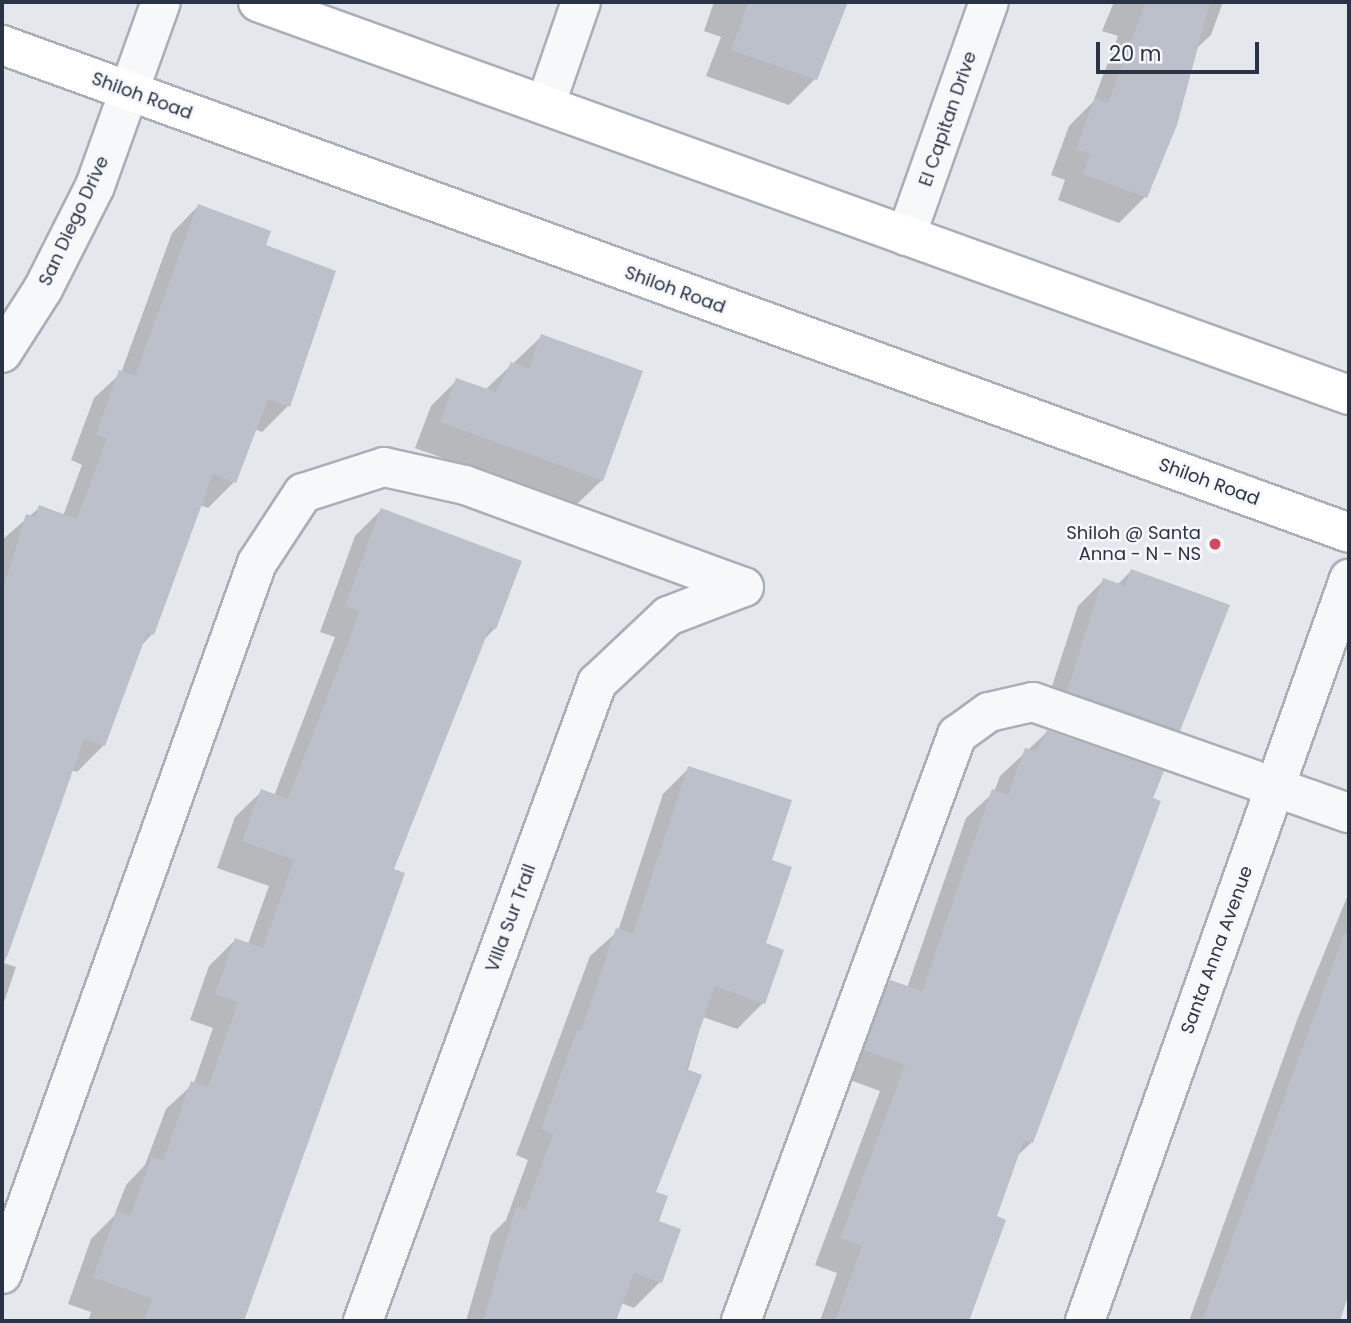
<!DOCTYPE html>
<html>
<head>
<meta charset="utf-8">
<style>
	body { margin:0 }
	#map { position:relative; width:1351px; height:1323px; overflow:hidden; background:#e4e7ec; font-family:Poppins,sans-serif }
	div>[style] { position:absolute }
	.shadow>* { inset:0; background:#0003 }
	.building>* { inset:0; background:#bbc0ca }
	.roads { filter:drop-shadow(2px 0 #a9aeb7) drop-shadow(-2px 0 #a9aeb7) drop-shadow(0 2px #a9aeb7) drop-shadow(0 -2px #a9aeb7) }
	.minor>* { height:38px; margin:-19px; padding:0 19px; transform-origin:19px; border-radius:19px; background:#f7f8fa }
	.major>* { height:38px; margin:-19px; padding:0 19px; transform-origin:19px; border-radius:19px; background:#fff }
	.dots>* { width:19px; height:19px; translate:-50% -50%; box-sizing:border-box; border:4px solid #f4f6f9; border-radius:50% }
	span { translate:-50% -50%; white-space:nowrap; text-align:center; line-height:1.15; -webkit-text-stroke:5px #f4f6f9; paint-order:stroke }
	.street-label { font-size:18px; color:#2b3445 }
	.poi-label { font-size:18px; color:#2b3445 }
	.right { translate:-100% -50%; text-align:right }
	.frame { position:absolute; inset:0; border:4px solid #2b3445; pointer-events:none }
	.scale { position:absolute; left:1096px; top:42px; width:163px; height:32px; box-sizing:border-box; border:4px solid #2b3445; border-top:0; padding-left:9px; font-size:21px; line-height:24px; white-space:nowrap; color:#2b3445; -webkit-text-stroke:5px #f4f6f9; paint-order:stroke }
</style>
</head>
<body>
<div id="map">
	<div class="shadow">
		<div style="clip-path:polygon(714px 2px,843px 2px,815px 79px,789px 105px,706px 76px,721px 37px,704px 31px)"></div>
		<div style="clip-path:polygon(1114px 2px,1223px 2px,1211px 35px,1196px 49px,1145px 197px,1119px 223px,1058px 200px,1065px 180px,1051px 175px,1069px 126px,1093px 102px,1118px 36px,1102px 31px)"></div>
		<div style="clip-path:polygon(198px 206px,264px 246px,288px 406px,262px 432px,254px 429px,234px 482px,208px 508px,200px 505px,152px 634px,140px 647px,104px 745px,77px 772px,71px 770px,4px 963px,16px 967px,2px 1008px,2px 540px,40px 507px,63px 516px,82px 465px,71px 460px,94px 398px,121px 373px,172px 233px)"></div>
		<div style="clip-path:polygon(542px 336px,602px 480px,575px 506px,415px 448px,431px 406px,457px 380px,485px 390px)"></div>
		<div style="clip-path:polygon(381px 510px,495px 628px,483px 641px,391px 870px,402px 874px,240px 1321px,88px 1321px,91px 1312px,68px 1304px,91px 1239px,114px 1216px,126px 1185px,145px 1165px,166px 1109px,194px 1083px,213px 1028px,190px 1020px,209px 966px,235px 940px,248px 944px,269px 886px,217px 868px,235px 817px,262px 791px,274px 796px,335px 637px,320px 632px,355px 536px)"></div>
		<div style="clip-path:polygon(1131px 571px,1179px 730px,1153px 756px,1042px 717px,1078px 606px,1104px 580px,1117px 585px)"></div>
		<div style="clip-path:polygon(1047px 732px,1032px 1142px,1015px 1158px,995px 1217px,1004px 1221px,969px 1321px,820px 1321px,837px 1273px,815px 1265px,880px 1091px,839px 1076px,864px 1008px,891px 982px,907px 988px,966px 818px,994px 792px,1000px 776px)"></div>
		<div style="clip-path:polygon(689px 768px,770px 861px,763px 1003px,737px 1029px,703px 1017px,653px 1193px,660px 1282px,634px 1308px,621px 1303px,614px 1321px,466px 1321px,491px 1235px,506px 1220px,528px 1160px,516px 1155px,590px 956px,618px 931px,663px 794px)"></div>
		<div style="clip-path:polygon(1349px 892px,1349px 1288px,1338px 1321px,1189px 1321px,1297px 1020px)"></div>
	</div>
	<div class="building">
		<div style="clip-path:polygon(749px 2px,848px 2px,817px 80px,731px 50px)"></div>
		<div style="clip-path:polygon(1146px 2px,1210px 2px,1177px 125px,1147px 198px,1083px 174px,1090px 154px,1076px 149px,1095px 98px,1108px 103px)"></div>
		<div style="clip-path:polygon(198px 204px,271px 231px,266px 245px,336px 271px,290px 407px,268px 399px,236px 483px,213px 474px,154px 635px,147px 633px,105px 746px,84px 739px,7px 957px,2px 956px,2px 593px,26px 514px,35px 517px,39px 505px,77px 519px,107px 439px,96px 434px,119px 370px,135px 376px)"></div>
		<div style="clip-path:polygon(541px 334px,643px 371px,603px 481px,440px 422px,456px 378px,496px 392px,511px 362px,529px 369px)"></div>
		<div style="clip-path:polygon(381px 508px,522px 561px,496px 629px,490px 627px,394px 869px,405px 873px,244px 1321px,144px 1321px,152px 1299px,93px 1277px,117px 1211px,130px 1216px,152px 1157px,163px 1161px,191px 1081px,208px 1087px,238px 1002px,215px 994px,235px 938px,263px 948px,294px 860px,242px 841px,261px 789px,288px 799px,360px 611px,345px 606px)"></div>
		<div style="clip-path:polygon(1131px 569px,1230px 605px,1180px 731px,1067px 691px,1103px 578px,1125px 586px)"></div>
		<div style="clip-path:polygon(1047px 730px,1164px 771px,1153px 798px,1161px 801px,1033px 1143px,1024px 1140px,997px 1216px,1006px 1220px,969px 1321px,835px 1321px,862px 1246px,840px 1238px,905px 1065px,864px 1050px,890px 980px,922px 991px,992px 789px,1008px 795px,1025px 748px,1036px 751px)"></div>
		<div style="clip-path:polygon(688px 766px,792px 800px,772px 860px,792px 867px,766px 943px,784px 950px,765px 1004px,715px 986px,686px 1069px,702px 1075px,656px 1192px,668px 1196px,659px 1221px,681px 1229px,662px 1283px,634px 1273px,616px 1321px,483px 1321px,516px 1207px,525px 1210px,553px 1134px,541px 1129px,577px 1030px,581px 1031px,616px 928px,633px 934px)"></div>
		<div style="clip-path:polygon(1344px 935px,1349px 936px,1349px 1293px,1340px 1321px,1202px 1321px)"></div>
	</div>
	<div class="roads">
		<div class="minor">
			<div style="left:546px;top:103px;width:107px;rotate:-70.9deg"></div>
			<div style="left:906px;top:236px;width:248px;rotate:-70.5deg"></div>
			<div style="left:2px;top:353px;width:76px;rotate:-57.4deg"></div>
			<div style="left:43px;top:289px;width:115px;rotate:-63.2deg"></div>
			<div style="left:95px;top:186px;width:195px;rotate:-70.3deg"></div>
			<div style="left:2px;top:1274px;width:755px;rotate:-70.27deg"></div>
			<div style="left:257px;top:563px;width:84px;rotate:-56.7deg"></div>
			<div style="left:303px;top:493px;width:85px;rotate:-17.8deg"></div>
			<div style="left:384px;top:467px;width:83px;rotate:12.5deg"></div>
			<div style="left:465px;top:485px;width:297px;rotate:20.1deg"></div>
			<div style="left:363px;top:1321px;width:680px;rotate:-69.86deg"></div>
			<div style="left:597px;top:683px;width:98px;rotate:-43.3deg"></div>
			<div style="left:668px;top:616px;width:81px;rotate:-20.9deg"></div>
			<div style="left:741px;top:1321px;width:625px;rotate:-69.77deg"></div>
			<div style="left:957px;top:735px;width:39px;rotate:-36deg"></div>
			<div style="left:989px;top:712px;width:45px;rotate:-12.8deg"></div>
			<div style="left:1033px;top:702px;width:335px;rotate:19.4deg"></div>
			<div style="left:1085px;top:1321px;width:788px;rotate:-70.41deg"></div>
		</div>
		<div class="major">
			<div style="left:258px;top:2px;width:1160px;rotate:19.81deg"></div>
			<div style="left:2px;top:45px;width:1433px;rotate:19.91deg"></div>
		</div>
	</div>
	<div class="dots">
		<div style="left:1215px;top:544px;background:#d1495b"></div>
	</div>
	<div class="street-label">
		<span style="left:142px;top:96px;rotate:20deg">Shiloh Road</span>
		<span style="left:948px;top:119px;rotate:-71deg">El Capitan Drive</span>
		<span style="left:74px;top:221px;rotate:-65deg">San Diego Drive</span>
		<span style="left:675px;top:290px;rotate:20deg">Shiloh Road</span>
		<span style="left:1209px;top:482px;rotate:20deg">Shiloh Road</span>
		<span style="left:511px;top:918px;rotate:-70deg">Villa Sur Trail</span>
		<span style="left:1217px;top:950px;rotate:-70deg">Santa Anna Avenue</span>
	</div>
	<div class="poi-label">
		<span class="right" style="left:1201px;top:544px">Shiloh @ Santa<br>Anna - N - NS</span>
	</div>
	<div class="frame"></div>
	<div class="scale">20 m</div>
</div>
</body>
</html>
